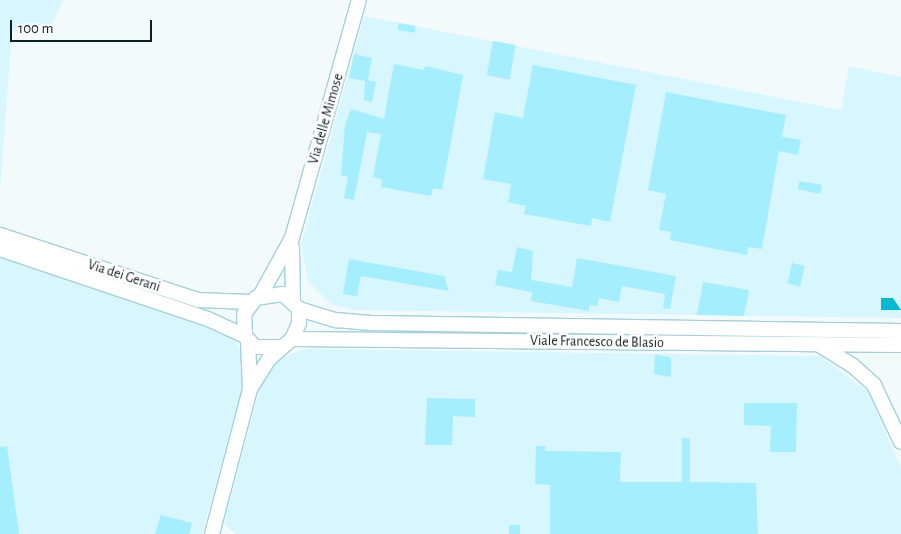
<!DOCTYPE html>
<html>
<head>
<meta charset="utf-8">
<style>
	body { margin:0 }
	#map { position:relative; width:901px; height:534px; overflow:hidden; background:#f2fafc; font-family:"Alegreya Sans",sans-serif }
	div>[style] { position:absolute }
	.built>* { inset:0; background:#d7f6fd }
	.water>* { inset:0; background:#07b8d3 }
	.building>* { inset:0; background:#a5eefd; transform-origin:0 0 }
	.roads { filter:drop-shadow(1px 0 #a5d0d9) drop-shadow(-1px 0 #a5d0d9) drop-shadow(0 1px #a5d0d9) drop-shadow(0 -1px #a5d0d9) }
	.minor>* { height:14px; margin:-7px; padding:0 7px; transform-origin:7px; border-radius:7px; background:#fff }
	span { translate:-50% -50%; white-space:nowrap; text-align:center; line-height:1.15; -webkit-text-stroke:5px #fff; paint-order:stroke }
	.street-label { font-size:14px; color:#0f1f23 }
	.scale { position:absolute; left:10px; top:20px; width:142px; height:22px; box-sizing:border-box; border:2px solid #0f1f23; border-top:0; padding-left:6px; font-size:15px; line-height:18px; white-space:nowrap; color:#0f1f23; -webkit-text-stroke:4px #fff; paint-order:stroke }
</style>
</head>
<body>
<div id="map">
	<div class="built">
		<div style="clip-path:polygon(0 0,63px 0,49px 30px,12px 31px,0 192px)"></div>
		<div style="clip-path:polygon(364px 16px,841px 110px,849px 66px,901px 77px,901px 318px,354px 310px,331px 304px,308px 281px,301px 245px)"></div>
		<div style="clip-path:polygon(0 257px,205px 323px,236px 342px,242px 355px,243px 385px,202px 534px,0 534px)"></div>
		<div style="clip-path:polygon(305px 349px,820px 356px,868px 392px,901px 468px,901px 534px,236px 534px,224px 524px,259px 391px,269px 369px,284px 357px)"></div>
	</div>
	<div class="water">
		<div style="clip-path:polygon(881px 298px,893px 298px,901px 310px,881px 310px)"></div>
	</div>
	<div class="building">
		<div style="left:399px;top:23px;width:17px;height:7px;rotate:10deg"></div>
		<div style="left:493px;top:41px;width:23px;height:35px;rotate:10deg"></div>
		<div style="clip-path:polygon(354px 54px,372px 58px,368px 80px,376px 82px,372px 102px,364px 100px,365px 81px,349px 78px)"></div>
		<div style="clip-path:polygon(394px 64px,424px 70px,425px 66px,463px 75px,442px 190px,433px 188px,431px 196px,381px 187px,382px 179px,373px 177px,381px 134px,367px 132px,354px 200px,344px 198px,348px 177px,341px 175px,345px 125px,351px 109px,384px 119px)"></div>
		<div style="clip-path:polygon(533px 65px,636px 85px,610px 222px,592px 218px,591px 226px,524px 214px,526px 206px,508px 202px,511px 184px,483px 179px,495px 112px,523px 118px)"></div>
		<div style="clip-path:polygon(666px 92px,786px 115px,782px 137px,801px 140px,798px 155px,779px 151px,762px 249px,748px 247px,747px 255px,670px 240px,671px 232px,659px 230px,666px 194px,648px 190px)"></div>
		<div style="clip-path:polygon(799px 181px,822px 185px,820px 194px,798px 189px)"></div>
		<div style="clip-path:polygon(517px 247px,533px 251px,531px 280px,572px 287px,577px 258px,676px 276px,670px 309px,663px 308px,665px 294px,622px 286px,619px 302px,599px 298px,597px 306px,589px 305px,589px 311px,531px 301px,532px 292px,495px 285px,498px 270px,512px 272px)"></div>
		<div style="clip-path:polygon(349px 259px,444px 276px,449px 291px,361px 276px,357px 296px,343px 294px)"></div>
		<div style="left:792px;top:263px;width:13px;height:21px;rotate:13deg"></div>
		<div style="clip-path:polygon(703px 282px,749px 290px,744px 316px,697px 315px)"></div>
		<div style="clip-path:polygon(655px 354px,671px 358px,671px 377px,654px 374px)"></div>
		<div style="clip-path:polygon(427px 398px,475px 399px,475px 417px,453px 416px,452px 445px,425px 445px)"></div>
		<div style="clip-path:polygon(744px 403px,797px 403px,796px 452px,770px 452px,771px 426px,744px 425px)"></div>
		<div style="clip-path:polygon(682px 438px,690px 438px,690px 482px,756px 483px,758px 534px,550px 534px,550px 485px,535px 484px,536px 446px,546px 446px,545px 451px,621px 452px,620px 482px,682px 482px)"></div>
		<div style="clip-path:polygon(7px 446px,19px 534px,0 534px,0 447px)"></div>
		<div style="clip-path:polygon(161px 515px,192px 523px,189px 534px,155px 534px)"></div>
		<div style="left:509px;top:525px;width:11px;height:9px"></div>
	</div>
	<div class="roads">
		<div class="minor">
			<div style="left:0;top:235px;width:208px;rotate:18.2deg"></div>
			<div style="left:198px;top:300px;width:52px;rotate:2.2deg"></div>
			<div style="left:292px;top:247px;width:54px;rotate:88.9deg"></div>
			<div style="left:0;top:249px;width:219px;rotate:18.6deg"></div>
			<div style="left:208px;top:319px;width:41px;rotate:24.7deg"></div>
			<div style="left:260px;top:296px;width:66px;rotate:-61.1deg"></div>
			<div style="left:292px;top:238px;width:247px;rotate:-74.3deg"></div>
			<div style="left:299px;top:309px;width:39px;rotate:17deg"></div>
			<div style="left:336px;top:320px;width:38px;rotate:5deg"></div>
			<div style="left:374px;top:323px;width:527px;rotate:0.87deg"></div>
			<div style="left:292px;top:339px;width:609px;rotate:0.56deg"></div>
			<div style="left:818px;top:344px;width:40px;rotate:32deg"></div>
			<div style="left:852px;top:365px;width:30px;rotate:42deg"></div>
			<div style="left:874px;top:385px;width:63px;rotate:64.7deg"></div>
			<div style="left:250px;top:389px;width:36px;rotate:-58deg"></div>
			<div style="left:269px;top:359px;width:30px;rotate:-41deg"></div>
			<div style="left:292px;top:339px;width:17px;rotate:-66deg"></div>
			<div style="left:299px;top:323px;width:14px;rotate:-90deg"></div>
			<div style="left:299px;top:309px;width:22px;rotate:-137deg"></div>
			<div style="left:283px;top:294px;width:27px;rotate:172deg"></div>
			<div style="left:256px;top:298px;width:20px;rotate:127deg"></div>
			<div style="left:244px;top:314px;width:22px;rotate:87deg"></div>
			<div style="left:245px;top:336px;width:15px;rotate:48deg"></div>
			<div style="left:255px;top:347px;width:26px"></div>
			<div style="left:212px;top:534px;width:150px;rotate:-75.3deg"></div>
			<div style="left:250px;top:389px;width:47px;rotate:-92.4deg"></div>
		</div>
	</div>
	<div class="street-label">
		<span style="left:326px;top:119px;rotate:-74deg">Via delle Mimose</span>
		<span style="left:124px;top:276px;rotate:18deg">Via dei Gerani</span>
		<span style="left:597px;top:342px;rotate:1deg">Viale Francesco de Blasio</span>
	</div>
	<div class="scale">100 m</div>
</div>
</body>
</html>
